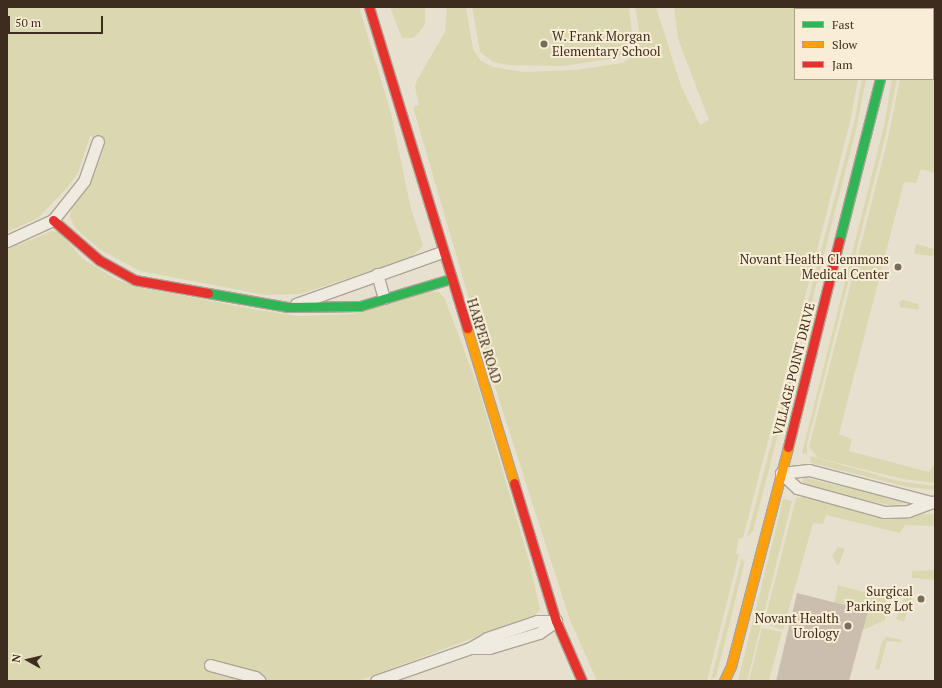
<!DOCTYPE html>
<html>
<head>
<meta charset="utf-8">
<style>
	body { margin:0 }
	#map { position:relative; width:942px; height:688px; overflow:hidden; background:#e8e0ce; font-family:"PT Serif",serif }
	div>[style] { position:absolute }
	.green>* { inset:0; background:#d9d8b0; transform-origin:0 0 }
	.building>* { inset:0; background:#ccbeaf }
	.roads { filter:drop-shadow(1px 0 #ada597) drop-shadow(-1px 0 #ada597) drop-shadow(0 1px #ada597) drop-shadow(0 -1px #ada597) }
	.street>* { height:11px; margin:-5.5px; padding:0 5.5px; transform-origin:5.5px; border-radius:5.5px; background:#f0ebe1 }
	.fast>* { height:9px; margin:-4.5px; padding:0 4.5px; transform-origin:4.5px; border-radius:4.5px; background:#30b455 }
	.slow>* { height:9px; margin:-4.5px; padding:0 4.5px; transform-origin:4.5px; border-radius:4.5px; background:#ff9f0a }
	.jam>* { height:9px; margin:-4.5px; padding:0 4.5px; transform-origin:4.5px; border-radius:4.5px; background:#e5322d }
	.dots>* { width:11px; height:11px; translate:-50% -50%; box-sizing:border-box; border:2px solid #f9eed5; border-radius:50% }
	span { translate:-50% -50%; white-space:nowrap; text-align:center; line-height:1.15; -webkit-text-stroke:4px #f9eed5; paint-order:stroke }
	.poi-label { font-size:13px; color:#3e2d1e }
	.left { translate:0 -50%; text-align:left }
	.right { translate:-100% -50%; text-align:right }
	.street-label { font-size:13px; color:#3e2d1e }
	.frame { position:absolute; inset:0; border:8px solid #3e2d1e; pointer-events:none }
	.legend { position:absolute; left:794px; top:8px; width:140px; height:72px; box-sizing:border-box; background:#f9eed5; border:1px solid #aea18c; margin:0; padding:5px 7px; list-style:none; font-size:12px; color:#3e2d1e }
	.legend li { display:flex; align-items:center; gap:8px; height:20px }
	.legend b { width:20px; border:1px solid #aea18c }
	.north { position:absolute; left:8px; top:640px; width:40px; height:40px; -webkit-text-stroke:3px #f9eed5; paint-order:stroke; rotate:278deg; font-size:11px; font-weight:700; line-height:16px; text-align:center; color:#3e2d1e }
	.north::after { content:''; display:block; margin:auto; width:14px; height:18px; background:#3e2d1e; clip-path:polygon(50% 0,100% 100%,50% 72%,0 100%) }
	.scale { position:absolute; left:8px; top:16px; width:95px; height:18px; box-sizing:border-box; border:2px solid #3e2d1e; border-top:0; padding-left:5px; font-size:12px; line-height:14px; white-space:nowrap; color:#3e2d1e; -webkit-text-stroke:3px #f9eed5; paint-order:stroke }
</style>
</head>
<body>
<div id="map">
	<div class="green">
		<div style="clip-path:polygon(7px 7px,359px 7px,391px 113px,410px 205px,423px 246px,410px 258px,300px 294px,265px 295px,140px 271px,99px 249px,75px 228px,70px 217px,71px 210px,90px 185px,103px 152px,104px 140px,90px 136px,78px 173px,67px 188px,38px 218px,7px 232px)"></div>
		<div style="clip-path:polygon(390px 7px,425px 7px,425px 24px,419px 33px,413px 38px,402px 38px)"></div>
		<div style="clip-path:polygon(447px 7px,466px 7px,473px 49px,481px 61px,493px 67px,524px 72px,576px 70px,622px 63px,630px 58px,637px 44px,639px 30px,635px 7px,656px 7px,681px 86px,700px 125px,709px 120px,678px 39px,674px 7px,865px 7px,795px 9px,795px 79px,858px 79px,850px 122px,743px 538px,739px 538px,736px 553px,739px 555px,707px 681px,597px 681px,570px 620px,493px 381px,413px 107px,419px 105px,415px 87px,417px 80px,445px 32px)"></div>
		<div style="clip-path:polygon(472px 7px,629px 7px,632px 35px,627px 50px,617px 58px,563px 66px,508px 65px,493px 62px,480px 52px)"></div>
		<div style="clip-path:polygon(906px 7px,935px 7px,935px 173px,921px 169px,916px 183px,904px 182px,839px 434px,852px 439px,849px 451px,929px 472px,935px 463px,935px 483px,903px 479px,818px 458px,809px 447px,888px 138px,900px 79px,933px 79px,933px 9px)"></div>
		<div style="clip-path:polygon(862px 79px,866px 79px,856px 130px,753px 531px,747px 537px,855px 119px)"></div>
		<div style="clip-path:polygon(892px 79px,897px 79px,885px 138px,807px 444px,807px 454px,802px 453px,884px 126px)"></div>
		<div style="clip-path:polygon(53px 231px,60px 233px,83px 259px,116px 279px,138px 287px,259px 310px,298px 316px,353px 314px,430px 291px,439px 292px,445px 299px,479px 390px,529px 561px,540px 609px,535px 615px,358px 681px,7px 681px,7px 249px)"></div>
		<div style="clip-path:polygon(916px 244px,934px 249px,933px 256px,914px 254px)"></div>
		<div style="clip-path:polygon(903px 300px,918px 304px,919px 310px,900px 307px,899px 302px)"></div>
		<div style="clip-path:polygon(810px 456px,898px 481px,935px 486px,935px 490px,908px 487px,811px 463px)"></div>
		<div style="clip-path:polygon(802px 477px,906px 501px,909px 503px,891px 505px,862px 500px,803px 484px)"></div>
		<div style="clip-path:polygon(804px 497px,879px 516px,935px 514px,935px 526px,905px 525px,900px 533px,826px 515px,823px 524px,813px 523px,783px 630px,764px 623px,796px 498px)"></div>
		<div style="left:792px;top:501px;width:186px;height:9px;rotate:104deg"></div>
		<div style="clip-path:polygon(838px 547px,845px 549px,838px 566px,832px 556px)"></div>
		<div style="clip-path:polygon(742px 557px,744px 564px,732px 614px,716px 677px,711px 679px)"></div>
		<div style="clip-path:polygon(935px 570px,935px 580px,912px 578px,912px 571px)"></div>
		<div style="clip-path:polygon(838px 585px,886px 598px,885px 620px,863px 630px,834px 603px)"></div>
		<div style="clip-path:polygon(905px 596px,912px 597px,904px 622px,896px 619px)"></div>
		<div style="clip-path:polygon(762px 628px,782px 632px,769px 681px,749px 681px)"></div>
		<div style="clip-path:polygon(887px 637px,900px 639px,901px 642px,887px 641px,879px 670px,875px 669px,882px 641px)"></div>
	</div>
	<div class="building">
		<div style="clip-path:polygon(797px 593px,868px 611px,849px 681px,776px 681px)"></div>
	</div>
	<div class="roads">
		<div class="street">
			<div style="left:7px;top:241px;width:51px;rotate:-24.5deg"></div>
			<div style="left:53px;top:220px;width:50px;rotate:-51.5deg"></div>
			<div style="left:84px;top:181px;width:42px;rotate:-70.7deg"></div>
			<div style="left:377px;top:274px;width:25px;rotate:74deg"></div>
			<div style="left:296px;top:304px;width:155px;rotate:-19.6deg"></div>
			<div style="left:781px;top:473px;width:22px;rotate:43deg"></div>
			<div style="left:797px;top:488px;width:90px;rotate:15.4deg"></div>
			<div style="left:884px;top:512px;width:24px;rotate:-2deg"></div>
			<div style="left:908px;top:511px;width:29px;rotate:-20deg"></div>
			<div style="left:781px;top:473px;width:28px;rotate:-6deg"></div>
			<div style="left:809px;top:470px;width:125px;rotate:14.8deg"></div>
			<div style="left:470px;top:648px;width:19px"></div>
			<div style="left:489px;top:648px;width:52px;rotate:-16.7deg"></div>
			<div style="left:539px;top:633px;width:21px;rotate:-35deg"></div>
			<div style="left:210px;top:665px;width:47px;rotate:14.9deg"></div>
			<div style="left:255px;top:677px;width:6px;rotate:39deg"></div>
			<div style="left:376px;top:681px;width:100px;rotate:-19.3deg"></div>
			<div style="left:470px;top:648px;width:20px;rotate:-30deg"></div>
			<div style="left:487px;top:638px;width:53px;rotate:-18.8deg"></div>
			<div style="left:537px;top:621px;width:19px"></div>
		</div>
		<div class="fast">
			<div style="left:839px;top:241px;width:167px;rotate:-75.8deg"></div>
			<div style="left:208px;top:293px;width:80px;rotate:10deg"></div>
			<div style="left:287px;top:307px;width:73px;rotate:-0.8deg"></div>
			<div style="left:360px;top:306px;width:94px;rotate:-16.7deg"></div>
		</div>
		<div class="slow">
			<div style="left:886px;top:7px;width:2px;rotate:90deg"></div>
			<div style="left:467px;top:328px;width:162px;rotate:73.1deg"></div>
			<div style="left:724px;top:681px;width:17px;rotate:-65deg"></div>
			<div style="left:731px;top:666px;width:226px;rotate:-75.4deg"></div>
		</div>
		<div class="jam">
			<div style="left:369px;top:7px;width:336px;rotate:73deg"></div>
			<div style="left:53px;top:220px;width:61px;rotate:41deg"></div>
			<div style="left:99px;top:260px;width:41px;rotate:29.1deg"></div>
			<div style="left:135px;top:280px;width:74px;rotate:10.1deg"></div>
			<div style="left:788px;top:447px;width:212px;rotate:-76.1deg"></div>
			<div style="left:514px;top:483px;width:144px;rotate:73.1deg"></div>
			<div style="left:556px;top:621px;width:65px;rotate:66.6deg"></div>
		</div>
	</div>
	<div class="dots">
		<div style="left:544px;top:44px;background:#7a6c5c"></div>
		<div style="left:898px;top:267px;background:#7a6c5c"></div>
		<div style="left:921px;top:599px;background:#7a6c5c"></div>
		<div style="left:848px;top:626px;background:#7a6c5c"></div>
	</div>
	<div class="poi-label">
		<span class="left" style="left:552px;top:44px">W. Frank Morgan<br>Elementary School</span>
		<span class="right" style="left:889px;top:267px">Novant Health Clemmons<br>Medical Center</span>
		<span class="right" style="left:913px;top:599px">Surgical<br>Parking Lot</span>
		<span class="right" style="left:839px;top:626px">Novant Health<br>Urology</span>
	</div>
	<div class="street-label">
		<span style="left:484px;top:341px;rotate:73deg">HARPER ROAD</span>
		<span style="left:794px;top:369px;rotate:-76deg">VILLAGE POINT DRIVE</span>
	</div>
	<div class="frame"></div>
	<ul class="legend">
	<li><b style="height:5px;background:#30b455"></b>Fast</li>
	<li><b style="height:5px;background:#ff9f0a"></b>Slow</li>
	<li><b style="height:5px;background:#e5322d"></b>Jam</li>
	</ul>
	<div class="north">N</div>
	<div class="scale">50 m</div>
</div>
</body>
</html>
